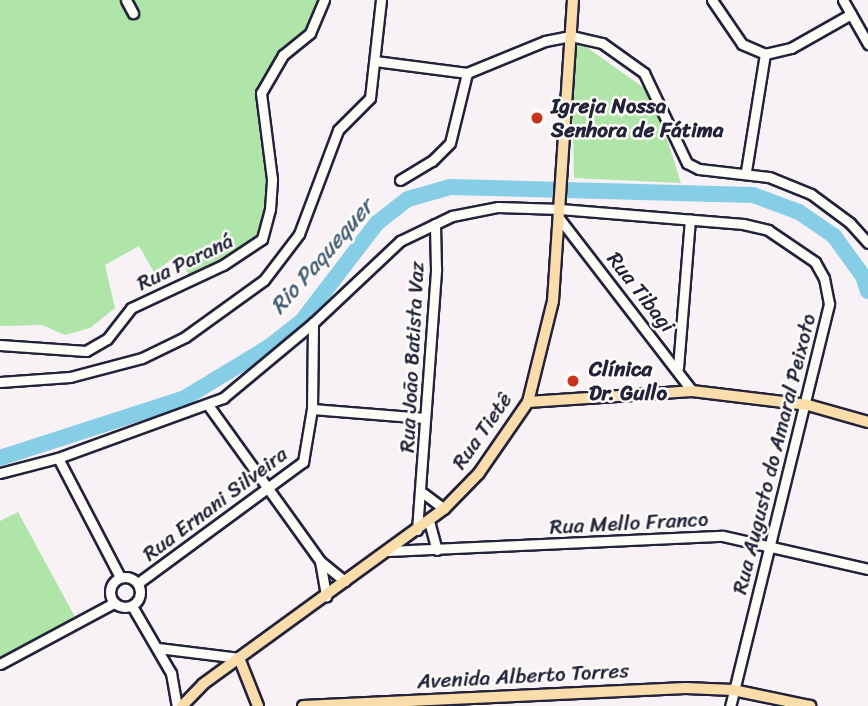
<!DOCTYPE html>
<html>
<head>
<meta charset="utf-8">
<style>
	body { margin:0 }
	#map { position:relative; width:868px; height:706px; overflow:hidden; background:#f8f1f6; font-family:Sriracha,sans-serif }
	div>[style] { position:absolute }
	.green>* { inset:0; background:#afe5a8 }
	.river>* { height:16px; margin:-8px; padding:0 8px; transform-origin:8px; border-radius:8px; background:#85cee6 }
	.roads { filter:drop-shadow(2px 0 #22223b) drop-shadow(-2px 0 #22223b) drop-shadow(0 2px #22223b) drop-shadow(0 -2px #22223b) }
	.minor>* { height:9px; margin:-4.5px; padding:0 4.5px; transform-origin:4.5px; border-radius:4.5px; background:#fdfcf7 }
	.minor>.ring { margin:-4.5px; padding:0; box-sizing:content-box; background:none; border:9px solid #fdfcf7; border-radius:50% }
	.major>* { height:10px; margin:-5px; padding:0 5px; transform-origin:5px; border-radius:5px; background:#faddab }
	.dots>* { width:19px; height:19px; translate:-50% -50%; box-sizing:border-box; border:4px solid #fdfcf7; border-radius:50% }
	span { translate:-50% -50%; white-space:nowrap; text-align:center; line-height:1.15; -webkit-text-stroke:5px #fdfcf7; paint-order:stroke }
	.poi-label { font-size:21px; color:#22223b; font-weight:700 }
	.left { translate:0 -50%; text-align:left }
	.street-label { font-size:21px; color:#22223b }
	.water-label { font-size:23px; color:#455e77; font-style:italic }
</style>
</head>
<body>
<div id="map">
	<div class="green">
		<div style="clip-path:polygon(0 0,320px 0,304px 36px,272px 76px,264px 96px,266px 207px,264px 227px,252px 243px,190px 277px,178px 255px,154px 272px,139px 246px,105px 265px,115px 308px,90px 328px,65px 335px,42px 325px,0 326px)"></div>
		<div style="clip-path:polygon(571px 36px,644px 88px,659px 114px,681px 183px,574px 178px)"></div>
		<div style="clip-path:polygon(18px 512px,75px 617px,0 659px,0 521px)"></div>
	</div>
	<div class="river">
		<div style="left:0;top:458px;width:192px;rotate:-17.9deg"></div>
		<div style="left:183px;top:399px;width:100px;rotate:-31.2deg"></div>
		<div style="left:269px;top:347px;width:42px;rotate:-38.2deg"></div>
		<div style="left:302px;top:321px;width:123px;rotate:-52.6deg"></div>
		<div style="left:377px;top:223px;width:39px;rotate:-38deg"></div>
		<div style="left:408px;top:199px;width:44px;rotate:-15.9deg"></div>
		<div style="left:450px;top:187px;width:303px;rotate:1.5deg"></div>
		<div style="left:753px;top:195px;width:49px;rotate:20.3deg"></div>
		<div style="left:799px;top:212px;width:42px;rotate:34.4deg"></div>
		<div style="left:834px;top:236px;width:49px;rotate:54.1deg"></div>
		<div style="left:863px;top:276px;width:16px;rotate:72deg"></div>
	</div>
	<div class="roads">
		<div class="minor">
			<div style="left:126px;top:0;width:15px;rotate:62deg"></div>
			<div style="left:712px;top:0;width:53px;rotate:55.7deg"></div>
			<div style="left:742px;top:44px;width:25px;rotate:23deg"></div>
			<div style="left:765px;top:54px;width:27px;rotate:-13deg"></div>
			<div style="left:791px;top:48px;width:69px;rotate:-29.5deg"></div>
			<div style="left:843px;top:0;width:51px;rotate:60.4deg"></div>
			<div style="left:375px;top:61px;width:93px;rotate:7.4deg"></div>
			<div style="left:467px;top:73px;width:84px;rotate:-22.3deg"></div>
			<div style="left:545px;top:41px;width:26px;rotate:-11deg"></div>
			<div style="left:571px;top:36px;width:32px;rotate:13deg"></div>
			<div style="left:602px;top:43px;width:52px;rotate:35.5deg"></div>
			<div style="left:644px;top:73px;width:100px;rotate:64.5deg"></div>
			<div style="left:687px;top:163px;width:13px;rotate:27deg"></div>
			<div style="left:699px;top:169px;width:70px;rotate:6.5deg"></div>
			<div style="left:769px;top:177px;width:45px;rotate:22deg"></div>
			<div style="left:811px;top:194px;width:49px;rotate:36.6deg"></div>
			<div style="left:850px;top:223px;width:27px;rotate:48deg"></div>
			<div style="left:746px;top:171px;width:119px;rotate:-80.8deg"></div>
			<div style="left:400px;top:180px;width:37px;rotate:-31deg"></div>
			<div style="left:432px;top:161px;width:25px;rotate:-45deg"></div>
			<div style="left:450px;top:143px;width:72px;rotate:-76.3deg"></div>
			<div style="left:559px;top:218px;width:218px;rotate:52.4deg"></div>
			<div style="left:0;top:345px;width:86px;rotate:4deg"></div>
			<div style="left:86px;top:351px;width:24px;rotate:-30deg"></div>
			<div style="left:107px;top:339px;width:39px;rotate:-52deg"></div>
			<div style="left:131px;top:308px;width:102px;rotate:-25.1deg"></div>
			<div style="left:223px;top:265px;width:47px;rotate:-33.7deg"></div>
			<div style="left:262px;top:239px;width:31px;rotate:-75deg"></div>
			<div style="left:270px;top:209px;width:30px;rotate:-86deg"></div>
			<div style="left:272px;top:179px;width:87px;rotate:-97.3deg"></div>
			<div style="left:261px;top:93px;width:44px;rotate:-59.9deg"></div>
			<div style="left:283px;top:55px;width:35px;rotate:-39deg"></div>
			<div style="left:310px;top:33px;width:36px;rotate:-67deg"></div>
			<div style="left:678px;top:368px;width:149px;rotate:-85.4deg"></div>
			<div style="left:0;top:382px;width:70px;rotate:-4.1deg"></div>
			<div style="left:70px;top:377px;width:74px;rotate:-14.8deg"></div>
			<div style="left:142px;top:358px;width:48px;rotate:-26deg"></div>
			<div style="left:185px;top:337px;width:97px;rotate:-35.8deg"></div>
			<div style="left:264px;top:280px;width:58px;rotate:-52.7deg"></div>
			<div style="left:299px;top:234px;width:111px;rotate:-69.4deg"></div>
			<div style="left:338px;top:130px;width:45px;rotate:-45deg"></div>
			<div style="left:370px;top:98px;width:99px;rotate:-83.6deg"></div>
			<div style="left:208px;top:405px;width:192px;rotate:54.3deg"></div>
			<div style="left:320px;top:561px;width:32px;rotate:39deg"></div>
			<div style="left:312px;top:409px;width:113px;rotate:4.6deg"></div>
			<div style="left:58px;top:458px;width:134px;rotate:62.5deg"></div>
			<div style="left:0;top:473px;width:60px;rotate:-14.5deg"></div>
			<div style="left:58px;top:458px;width:176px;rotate:-20deg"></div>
			<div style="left:223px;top:398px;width:117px;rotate:-39.8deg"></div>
			<div style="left:313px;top:323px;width:120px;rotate:-43.3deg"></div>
			<div style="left:400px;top:241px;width:58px;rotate:-25.7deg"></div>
			<div style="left:452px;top:216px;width:47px;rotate:-11.1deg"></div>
			<div style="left:498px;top:207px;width:62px;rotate:1.8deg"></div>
			<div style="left:560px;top:209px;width:184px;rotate:4.7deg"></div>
			<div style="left:743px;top:224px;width:26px;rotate:13deg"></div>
			<div style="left:768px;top:230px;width:57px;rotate:34.2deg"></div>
			<div style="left:815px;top:262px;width:18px;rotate:61deg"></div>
			<div style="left:824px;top:278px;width:26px;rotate:79deg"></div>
			<div style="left:829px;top:304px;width:414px;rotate:103.8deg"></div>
			<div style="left:423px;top:493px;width:26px;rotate:37deg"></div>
			<div style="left:429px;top:521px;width:30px;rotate:75deg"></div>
			<div style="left:417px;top:530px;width:262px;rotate:-85.8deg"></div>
			<div style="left:436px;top:269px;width:45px;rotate:-91.3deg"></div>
			<div style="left:388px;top:551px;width:335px;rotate:-2.6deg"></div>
			<div style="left:723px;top:536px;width:149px;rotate:12.8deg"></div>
			<div style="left:320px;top:561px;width:36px;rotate:80deg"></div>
			<div class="ring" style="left:110px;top:577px;width:21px;height:21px"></div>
			<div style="left:138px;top:583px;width:205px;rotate:-36.3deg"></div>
			<div style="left:303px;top:462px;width:54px;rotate:-80.4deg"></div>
			<div style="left:312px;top:409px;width:86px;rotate:-89.3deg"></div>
			<div style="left:132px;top:606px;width:78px;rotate:59.8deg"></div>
			<div style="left:171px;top:673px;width:34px;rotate:80deg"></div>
			<div style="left:158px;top:648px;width:82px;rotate:7deg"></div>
			<div style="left:0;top:664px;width:129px;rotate:-28.2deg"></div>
		</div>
		<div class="major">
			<div style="left:528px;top:402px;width:164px;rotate:-3.8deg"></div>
			<div style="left:692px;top:391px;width:117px;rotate:6.9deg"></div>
			<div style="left:808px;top:405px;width:62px;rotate:15.8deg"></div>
			<div style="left:239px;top:658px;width:52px;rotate:68.4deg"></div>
			<div style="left:182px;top:706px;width:30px;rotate:-46deg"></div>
			<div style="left:203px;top:684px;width:298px;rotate:-36deg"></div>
			<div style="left:444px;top:509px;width:50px;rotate:-45.8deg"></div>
			<div style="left:479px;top:473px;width:86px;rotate:-55.4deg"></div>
			<div style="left:528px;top:402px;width:104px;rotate:-76.1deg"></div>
			<div style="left:553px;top:301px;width:302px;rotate:-86.2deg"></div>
			<div style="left:303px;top:706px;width:383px;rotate:-2.7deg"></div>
			<div style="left:686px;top:688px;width:47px;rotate:2.4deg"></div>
			<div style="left:733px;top:690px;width:79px;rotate:11.7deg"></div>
		</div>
	</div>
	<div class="dots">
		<div style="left:537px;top:118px;background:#c8321e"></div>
		<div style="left:573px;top:381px;background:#c8321e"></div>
	</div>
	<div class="poi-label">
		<span class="left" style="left:551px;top:118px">Igreja Nossa<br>Senhora de Fátima</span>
		<span class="left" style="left:589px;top:381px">Clínica<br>Dr. Gullo</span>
	</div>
	<div class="street-label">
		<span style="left:185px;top:262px;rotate:-26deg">Rua Paraná</span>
		<span style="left:641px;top:292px;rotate:52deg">Rua Tibagi</span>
		<span style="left:412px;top:357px;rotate:-87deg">Rua João Batista Vaz</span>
		<span style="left:482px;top:431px;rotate:-55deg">Rua Tietê</span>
		<span style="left:774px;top:454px;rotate:-76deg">Rua Augusto do Amaral Peixoto</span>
		<span style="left:215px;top:504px;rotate:-37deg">Rua Ernani Silveira</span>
		<span style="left:629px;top:523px;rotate:-3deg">Rua Mello Franco</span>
		<span style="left:523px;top:676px;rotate:-3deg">Avenida Alberto Torres</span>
	</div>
	<div class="water-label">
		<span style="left:322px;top:257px;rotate:-49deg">Rio Paquequer</span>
	</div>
</div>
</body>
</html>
